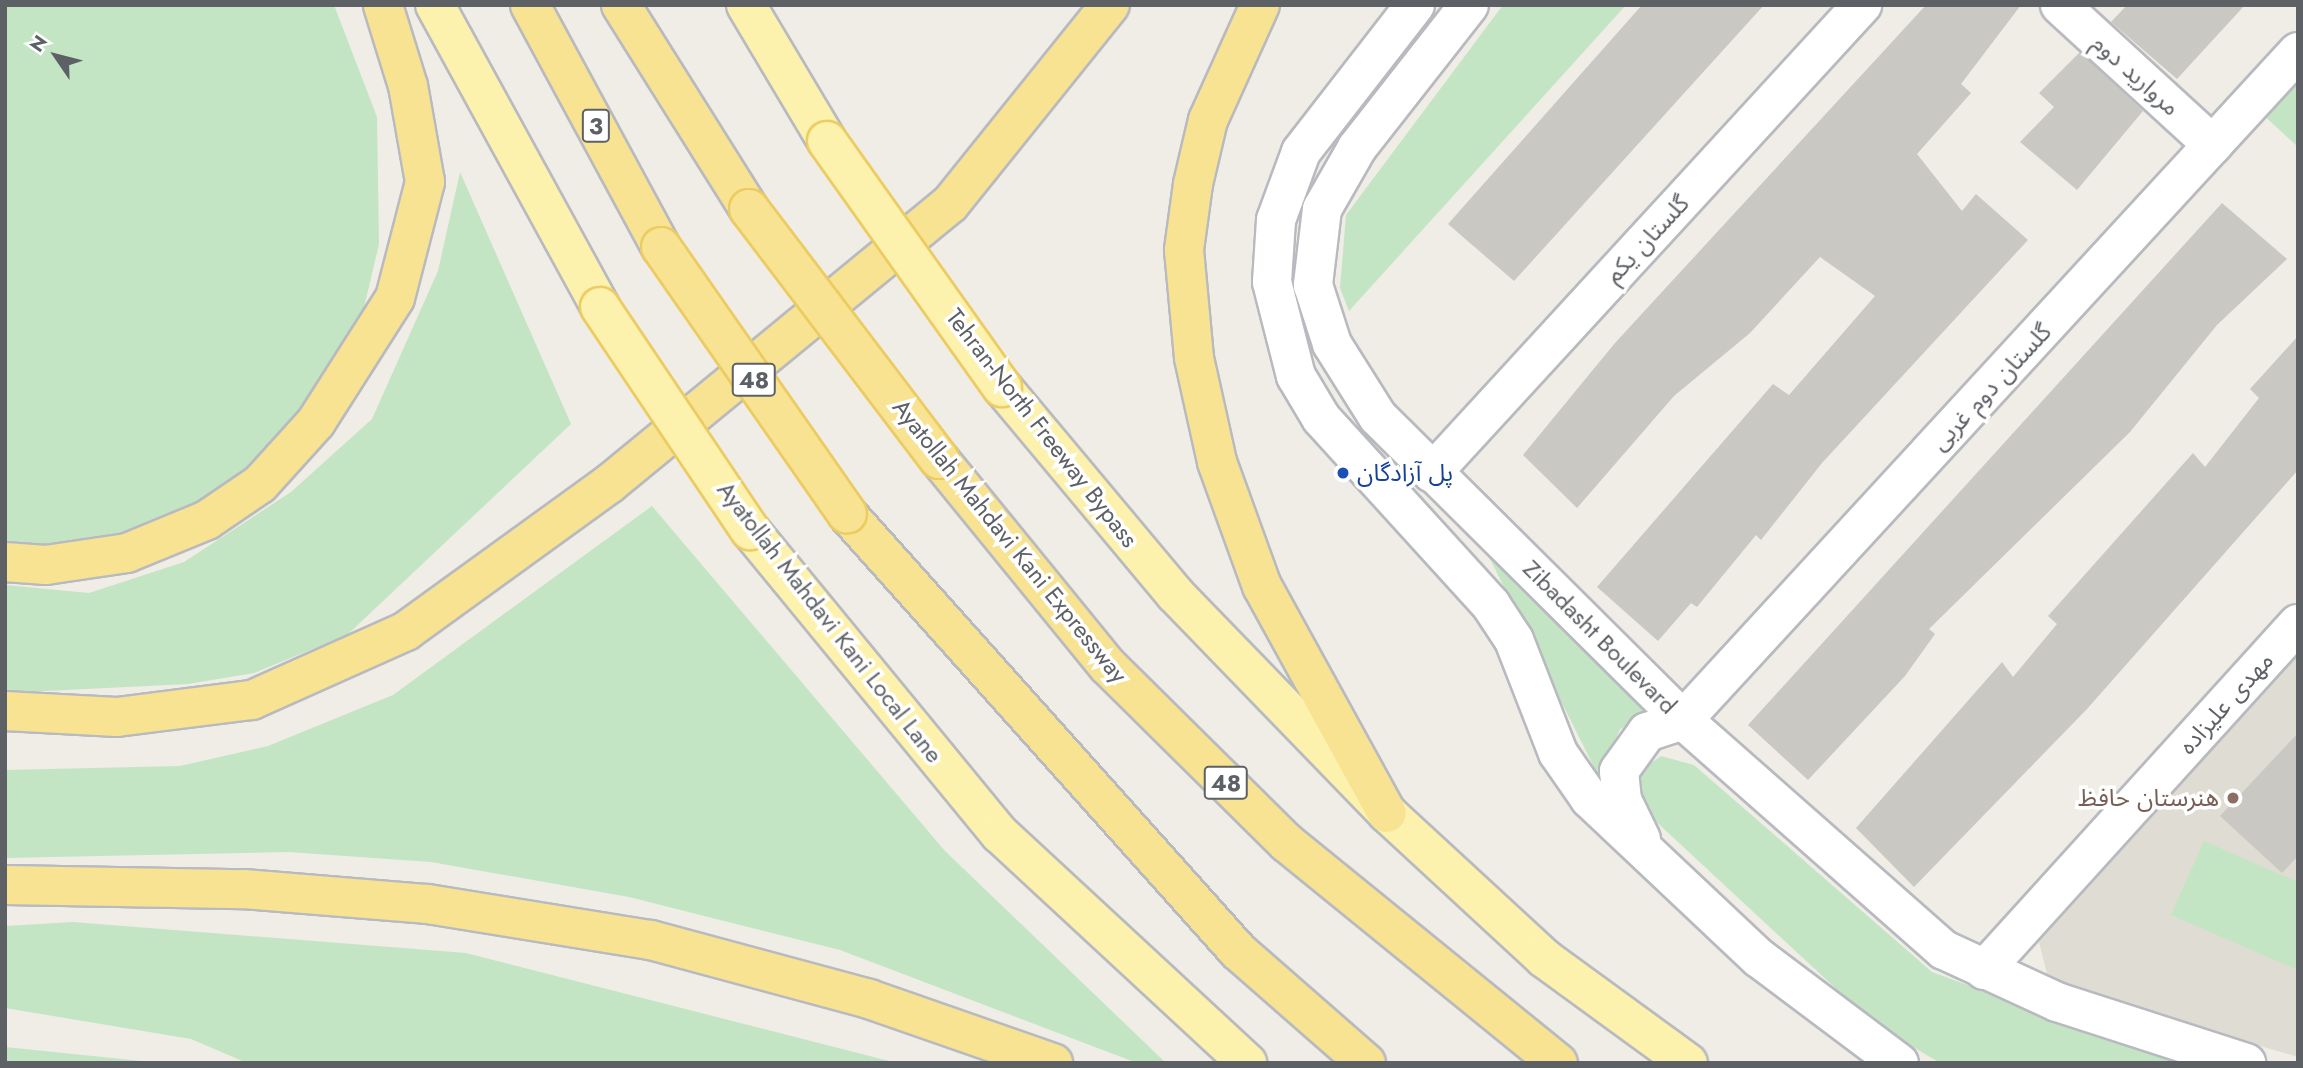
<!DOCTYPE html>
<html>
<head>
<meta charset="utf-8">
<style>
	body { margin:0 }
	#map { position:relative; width:2303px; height:1068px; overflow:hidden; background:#efede5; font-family:Jost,"Noto Sans Arabic",sans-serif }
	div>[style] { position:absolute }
	.education>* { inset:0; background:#dfdcd3 }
	.green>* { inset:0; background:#c3e5c4 }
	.building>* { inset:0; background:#cac8c2 }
	.roads { filter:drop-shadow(2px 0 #b8babf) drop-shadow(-2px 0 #b8babf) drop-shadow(0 2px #b8babf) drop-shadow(0 -2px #b8babf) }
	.street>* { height:38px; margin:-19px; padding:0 19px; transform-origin:19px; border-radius:19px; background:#fff }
	.secondary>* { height:38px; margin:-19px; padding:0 19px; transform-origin:19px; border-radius:19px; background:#fff }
	.primary>* { height:38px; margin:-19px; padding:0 19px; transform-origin:19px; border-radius:19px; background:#fcf2ad }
	.highway>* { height:38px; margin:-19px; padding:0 19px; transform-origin:19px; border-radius:19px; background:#f8e393 }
	.bridges { filter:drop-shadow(2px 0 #eccb61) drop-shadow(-2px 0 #eccb61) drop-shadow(0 2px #eccb61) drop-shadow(0 -2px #eccb61) }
	.primary-bridge>* { height:38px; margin:-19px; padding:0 19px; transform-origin:19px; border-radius:19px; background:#fcf2ad }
	.highway-bridge>* { height:38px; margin:-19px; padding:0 19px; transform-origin:19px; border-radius:19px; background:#f8e393 }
	.dots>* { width:19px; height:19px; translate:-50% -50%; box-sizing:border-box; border:4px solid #fff; border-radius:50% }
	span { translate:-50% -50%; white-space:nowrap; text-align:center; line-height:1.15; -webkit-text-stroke:7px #fff; paint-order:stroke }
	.shield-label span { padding:2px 5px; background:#fff; border:2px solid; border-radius:5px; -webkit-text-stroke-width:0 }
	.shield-label { font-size:23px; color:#5d6065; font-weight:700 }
	.street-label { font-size:24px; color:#5d6065 }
	.transit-label { font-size:24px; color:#164399 }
	.left { translate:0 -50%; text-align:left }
	.education-label { font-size:24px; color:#785e54 }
	.right { translate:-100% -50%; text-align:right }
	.frame { position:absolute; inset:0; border:7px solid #5d6065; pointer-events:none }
	.north { position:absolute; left:21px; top:21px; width:70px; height:70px; -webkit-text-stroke:5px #fff; paint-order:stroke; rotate:305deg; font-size:19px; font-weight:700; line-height:28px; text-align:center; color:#5d6065 }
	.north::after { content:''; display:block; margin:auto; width:24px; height:32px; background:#5d6065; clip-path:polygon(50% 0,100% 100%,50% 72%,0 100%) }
</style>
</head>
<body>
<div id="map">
	<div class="education">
		<div style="clip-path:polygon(2298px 655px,2298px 1057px,2063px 989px,2047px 974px,2039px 942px)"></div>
	</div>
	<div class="green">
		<div style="clip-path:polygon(5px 5px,334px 5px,377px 117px,379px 244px,362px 316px,320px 397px,265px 456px,204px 503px,129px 538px,5px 549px)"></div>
		<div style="clip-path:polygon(1503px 5px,1626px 5px,1349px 311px,1340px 288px,1346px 215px)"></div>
		<div style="clip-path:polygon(2298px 48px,2298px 147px,2249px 102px)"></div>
		<div style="clip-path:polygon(460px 172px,571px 424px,347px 635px,254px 673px,188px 684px,5px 693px,5px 585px,89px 593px,184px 562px,291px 492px,372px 419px,438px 271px)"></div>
		<div style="clip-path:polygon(652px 506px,945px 851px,1166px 1063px,1137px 1063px,840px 950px,629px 897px,431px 862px,288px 852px,5px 858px,5px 770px,180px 766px,268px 746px,393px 695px)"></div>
		<div style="clip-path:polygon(1488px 555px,1661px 715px,1639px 717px,1620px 729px,1599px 777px)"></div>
		<div style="clip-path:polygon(1661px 756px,1694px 765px,1932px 972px,2180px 1063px,1940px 1063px,1873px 1023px,1649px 815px,1639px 798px,1638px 772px)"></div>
		<div style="clip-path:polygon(2204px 841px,2298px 882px,2298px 970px,2171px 915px)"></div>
		<div style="clip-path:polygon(73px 922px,466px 953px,897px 1063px,247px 1063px,191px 1039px,5px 1008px,5px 926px)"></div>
		<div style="clip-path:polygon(5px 1047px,161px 1063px,5px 1063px)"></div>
	</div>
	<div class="building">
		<div style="clip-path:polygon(1642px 5px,1764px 5px,1514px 281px,1448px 224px)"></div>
		<div style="clip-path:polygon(1926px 5px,2021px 5px,1961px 84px,1971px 93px,1917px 154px,1962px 211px,1976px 194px,2028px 240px,1822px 463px,1761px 540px,1756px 535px,1697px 607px,1691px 603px,1658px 641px,1597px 587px,1773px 384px,1789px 395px,1875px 296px,1820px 257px,1750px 333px,1674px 396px,1577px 508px,1523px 455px,1615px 343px)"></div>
		<div style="clip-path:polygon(2127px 5px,2245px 5px,2177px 79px,2111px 22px)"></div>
		<div style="clip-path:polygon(2080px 52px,2143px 111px,2077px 190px,2020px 142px,2054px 107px,2039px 93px)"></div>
		<div style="clip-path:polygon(2222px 203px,2287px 259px,2217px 325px,2130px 432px,1929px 629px,1935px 634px,1905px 676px,1808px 780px,1748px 725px)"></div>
		<div style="clip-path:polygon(2298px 336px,2298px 470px,2087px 709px,1914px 887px,1856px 828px,2002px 662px,2013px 677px,2057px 624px,2048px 616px,2193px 453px,2205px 467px,2259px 398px,2250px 389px)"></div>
		<div style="clip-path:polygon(2298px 733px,2298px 856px,2282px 873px,2220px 816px)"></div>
	</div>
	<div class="roads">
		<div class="street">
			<div style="left:2060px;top:5px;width:207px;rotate:42.5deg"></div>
			<div style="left:1432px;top:473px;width:636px;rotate:-47.42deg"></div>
			<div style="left:1683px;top:720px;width:908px;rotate:-47.37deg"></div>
		</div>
		<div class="secondary">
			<div style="left:1415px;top:5px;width:186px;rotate:127.8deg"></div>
			<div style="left:1301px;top:152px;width:72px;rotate:110.2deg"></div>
			<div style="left:1276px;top:220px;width:62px;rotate:93.7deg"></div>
			<div style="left:1272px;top:282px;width:97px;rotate:75.7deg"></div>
			<div style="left:1296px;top:376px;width:49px;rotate:59.2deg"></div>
			<div style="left:1321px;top:418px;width:253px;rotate:47.7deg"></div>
			<div style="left:1491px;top:605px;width:42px;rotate:56.7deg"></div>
			<div style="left:1514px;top:640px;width:121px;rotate:68.7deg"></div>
			<div style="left:1558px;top:753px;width:56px;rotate:55.2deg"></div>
			<div style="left:1590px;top:799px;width:232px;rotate:43.3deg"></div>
			<div style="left:1759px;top:958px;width:175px;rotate:36.9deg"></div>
			<div style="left:1469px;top:5px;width:182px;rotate:128.1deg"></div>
			<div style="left:1357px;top:148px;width:70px;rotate:119.8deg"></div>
			<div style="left:1322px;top:209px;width:77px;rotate:96.8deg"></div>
			<div style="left:1313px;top:285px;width:62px;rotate:72.1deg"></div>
			<div style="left:1332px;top:344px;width:86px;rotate:57.8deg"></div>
			<div style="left:1378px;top:417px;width:430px;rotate:44.8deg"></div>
			<div style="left:1683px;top:720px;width:348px;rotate:41.4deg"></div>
			<div style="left:1944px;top:950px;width:124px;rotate:24.7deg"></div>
			<div style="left:2057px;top:1002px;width:199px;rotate:17.9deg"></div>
			<div style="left:1641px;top:839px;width:43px;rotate:-116deg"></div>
			<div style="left:1622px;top:800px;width:29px;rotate:-96deg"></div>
			<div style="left:1619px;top:771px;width:48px;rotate:-54.3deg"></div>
			<div style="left:1647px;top:732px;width:38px;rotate:-18deg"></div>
			<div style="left:1984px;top:970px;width:467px;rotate:-47.8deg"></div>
		</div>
		<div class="primary">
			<div style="left:435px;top:5px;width:344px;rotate:61.3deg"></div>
			<div style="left:746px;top:5px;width:158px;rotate:59.2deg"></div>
			<div style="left:1002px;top:387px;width:270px;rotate:50.1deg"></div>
			<div style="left:1175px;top:594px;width:305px;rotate:45.9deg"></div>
			<div style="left:1387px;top:813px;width:214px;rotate:42.7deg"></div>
			<div style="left:1544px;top:958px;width:178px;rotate:36.1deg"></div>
			<div style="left:750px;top:530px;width:394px;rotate:50.6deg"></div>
			<div style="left:1000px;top:834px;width:337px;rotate:42.8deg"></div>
		</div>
		<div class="highway">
			<div style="left:530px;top:5px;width:275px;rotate:61.6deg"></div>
			<div style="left:621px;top:5px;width:241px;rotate:57.9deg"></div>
			<div style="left:1260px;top:5px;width:126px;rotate:114.3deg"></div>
			<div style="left:1208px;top:120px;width:66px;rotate:103.2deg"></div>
			<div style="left:1193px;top:184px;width:67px;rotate:97.8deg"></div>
			<div style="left:1184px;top:250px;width:108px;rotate:84.7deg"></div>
			<div style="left:1194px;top:358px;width:107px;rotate:77.5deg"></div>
			<div style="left:1217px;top:462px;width:132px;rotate:70.1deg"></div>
			<div style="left:1262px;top:586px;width:259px;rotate:61.2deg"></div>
			<div style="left:939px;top:459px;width:267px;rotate:50.8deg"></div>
			<div style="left:1108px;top:666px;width:252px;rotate:44.7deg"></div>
			<div style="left:1287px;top:843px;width:349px;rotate:39.1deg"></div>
			<div style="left:847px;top:514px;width:586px;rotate:48.18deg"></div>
			<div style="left:1238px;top:951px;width:170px;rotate:41.2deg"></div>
			<div style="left:5px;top:562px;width:41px;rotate:4.2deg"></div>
			<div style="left:46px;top:565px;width:82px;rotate:-8.4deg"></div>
			<div style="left:127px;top:553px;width:87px;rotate:-22.4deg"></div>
			<div style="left:207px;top:520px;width:64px;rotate:-34.2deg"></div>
			<div style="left:260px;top:484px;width:84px;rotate:-47.9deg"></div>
			<div style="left:316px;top:422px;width:147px;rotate:-57.5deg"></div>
			<div style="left:395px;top:298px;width:120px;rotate:-75.5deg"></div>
			<div style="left:425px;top:182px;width:97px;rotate:-100deg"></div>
			<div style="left:408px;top:86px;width:85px;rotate:-107.2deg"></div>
			<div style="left:5px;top:711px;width:112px;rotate:3.1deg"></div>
			<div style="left:117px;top:717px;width:136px;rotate:-7.2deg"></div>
			<div style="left:252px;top:700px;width:169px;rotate:-24.1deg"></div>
			<div style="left:406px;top:631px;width:251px;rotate:-35.9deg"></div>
			<div style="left:609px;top:484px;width:441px;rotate:-39.4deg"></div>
			<div style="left:950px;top:204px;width:255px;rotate:-51.2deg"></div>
			<div style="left:5px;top:885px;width:239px;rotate:1deg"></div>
			<div style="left:244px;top:889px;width:185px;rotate:4.7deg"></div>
			<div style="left:428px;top:904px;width:226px;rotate:9.2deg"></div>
			<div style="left:651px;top:940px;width:226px;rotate:15.1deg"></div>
			<div style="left:869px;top:999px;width:195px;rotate:19.2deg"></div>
		</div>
	</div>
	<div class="bridges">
		<div class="primary-bridge">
			<div style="left:827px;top:141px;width:302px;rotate:54.6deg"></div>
			<div style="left:600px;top:307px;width:269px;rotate:56.1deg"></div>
		</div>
		<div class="highway-bridge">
			<div style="left:749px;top:209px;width:314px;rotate:52.8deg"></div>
			<div style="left:661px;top:247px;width:325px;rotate:55.1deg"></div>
		</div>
	</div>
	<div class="dots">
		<div style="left:1343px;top:473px;background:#1a4fb4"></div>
		<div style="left:2233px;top:798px;background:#8d6e63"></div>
	</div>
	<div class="shield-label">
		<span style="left:596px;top:126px">3</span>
		<span style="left:754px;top:380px">48</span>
		<span style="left:1226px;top:783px">48</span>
	</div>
	<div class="street-label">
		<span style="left:2136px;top:75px;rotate:42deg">مروارید دوم</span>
		<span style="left:1647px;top:239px;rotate:-47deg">گلستان یکم</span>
		<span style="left:1991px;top:387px;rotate:-47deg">گلستان دوم غربی</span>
		<span style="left:1042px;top:428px;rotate:52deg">Tehran-North Freeway Bypass</span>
		<span style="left:1010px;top:541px;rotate:51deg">Ayatollah Mahdavi Kani Expressway</span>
		<span style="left:830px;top:622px;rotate:52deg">Ayatollah Mahdavi Kani Local Lane</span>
		<span style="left:1600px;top:637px;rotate:45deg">Zibadasht Boulevard</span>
		<span style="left:2226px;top:703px;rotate:-48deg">مهدی علیزاده</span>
	</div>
	<div class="transit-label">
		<span class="left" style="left:1357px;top:473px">پل آزادگان</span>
	</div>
	<div class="education-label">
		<span class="right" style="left:2219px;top:798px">هنرستان حافظ</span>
	</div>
	<div class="frame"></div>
	<div class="north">N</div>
</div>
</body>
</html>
